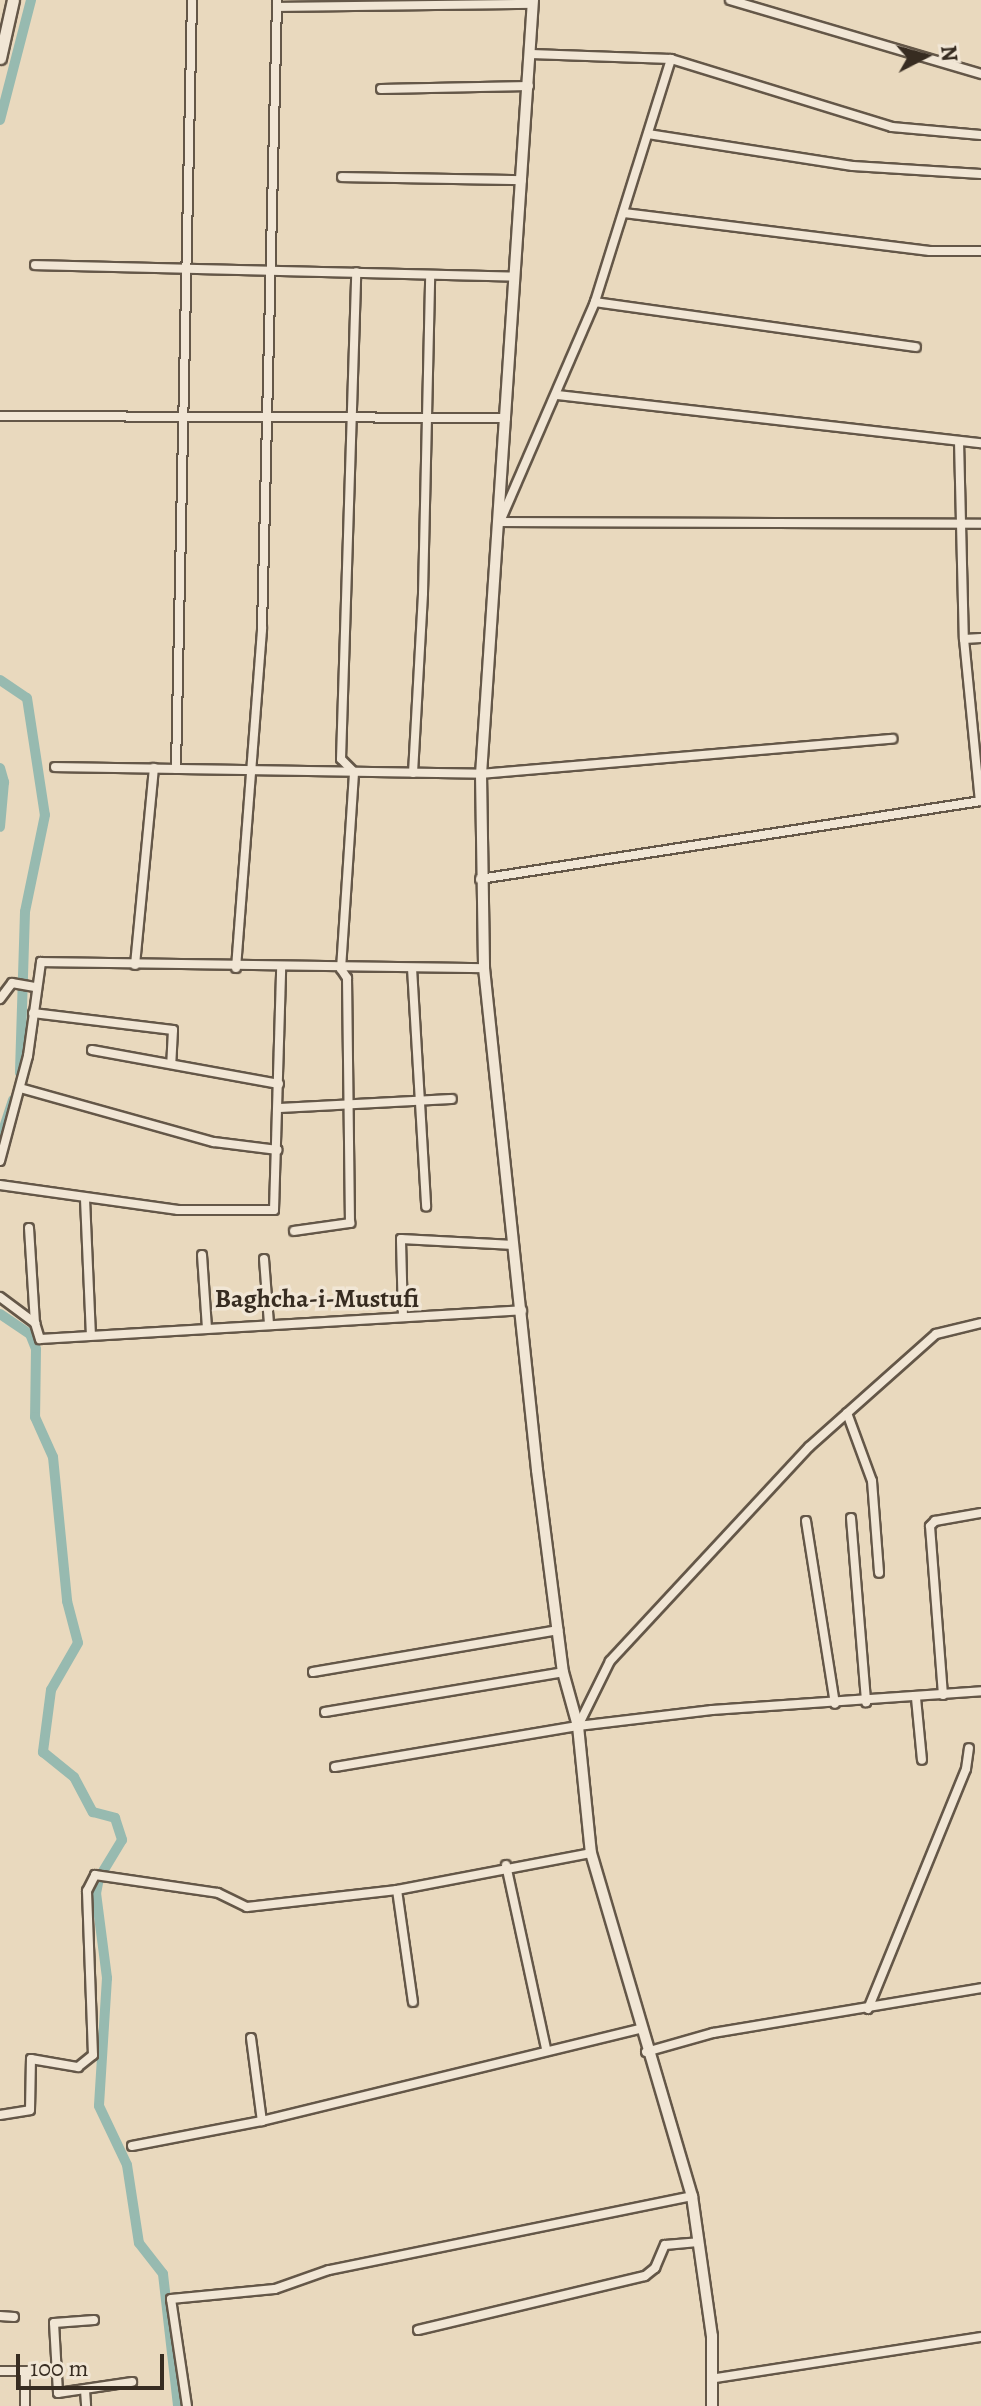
<!DOCTYPE html>
<html>
<head>
<meta charset="utf-8">
<style>
	body { margin:0 }
	#map { position:relative; width:981px; height:2406px; overflow:hidden; background:#e9d9be; font-family:Alegreya,serif }
	div>[style] { position:absolute }
	.canal>* { height:10px; margin:-5px; padding:0 5px; transform-origin:5px; border-radius:5px; background:#97bab0 }
	.roads { filter:drop-shadow(2px 0 #645748) drop-shadow(-2px 0 #645748) drop-shadow(0 2px #645748) drop-shadow(0 -2px #645748) }
	.minor>* { height:8px; margin:-4px; padding:0 4px; transform-origin:4px; border-radius:4px; background:#f1e6d5 }
	.tertiary>* { height:10px; margin:-5px; padding:0 5px; transform-origin:5px; border-radius:5px; background:#f1e6d5 }
	.secondary>* { height:11px; margin:-5.5px; padding:0 5.5px; transform-origin:5.5px; border-radius:5.5px; background:#f1e6d5 }
	span { translate:-50% -50%; white-space:nowrap; text-align:center; line-height:1.15; -webkit-text-stroke:7px #f1e6d5; paint-order:stroke }
	.neighbourhood-label { font-size:26px; color:#372c21; font-weight:700 }
	.north { position:absolute; left:885px; top:16px; width:80px; height:80px; -webkit-text-stroke:6px #f1e6d5; paint-order:stroke; rotate:84deg; font-size:22px; font-weight:700; line-height:32px; text-align:center; color:#372c21 }
	.north::after { content:''; display:block; margin:auto; width:28px; height:36px; background:#372c21; clip-path:polygon(50% 0,100% 100%,50% 72%,0 100%) }
	.scale { position:absolute; left:16px; top:2354px; width:148px; height:36px; box-sizing:border-box; border:4px solid #372c21; border-top:0; padding-left:10px; font-size:24px; line-height:28px; white-space:nowrap; color:#372c21; -webkit-text-stroke:6px #f1e6d5; paint-order:stroke }
</style>
</head>
<body>
<div id="map">
	<div class="canal">
		<div style="left:0;top:120px;width:124px;rotate:-75.5deg"></div>
		<div style="left:0;top:680px;width:32px;rotate:34deg"></div>
		<div style="left:27px;top:698px;width:118px;rotate:81.3deg"></div>
		<div style="left:45px;top:815px;width:99px;rotate:101.7deg"></div>
		<div style="left:25px;top:912px;width:161px;rotate:91.8deg"></div>
		<div style="left:0;top:768px;width:15px;rotate:74deg"></div>
		<div style="left:4px;top:782px;width:45px;rotate:95.1deg"></div>
		<div style="left:0;top:1140px;width:42px;rotate:-72deg"></div>
		<div style="left:0;top:1314px;width:36px;rotate:34deg"></div>
		<div style="left:30px;top:1334px;width:16px;rotate:68deg"></div>
		<div style="left:36px;top:1349px;width:68px;rotate:90.8deg"></div>
		<div style="left:35px;top:1417px;width:44px;rotate:65.8deg"></div>
		<div style="left:53px;top:1457px;width:145px;rotate:84.4deg"></div>
		<div style="left:67px;top:1601px;width:43px;rotate:75.3deg"></div>
		<div style="left:78px;top:1643px;width:54px;rotate:119.9deg"></div>
		<div style="left:51px;top:1690px;width:63px;rotate:97.4deg"></div>
		<div style="left:43px;top:1752px;width:40px;rotate:39deg"></div>
		<div style="left:74px;top:1777px;width:40px;rotate:62deg"></div>
		<div style="left:93px;top:1812px;width:23px;rotate:15deg"></div>
		<div style="left:115px;top:1818px;width:23px;rotate:72deg"></div>
		<div style="left:122px;top:1840px;width:44px;rotate:121.2deg"></div>
		<div style="left:99px;top:1878px;width:15px;rotate:101deg"></div>
		<div style="left:96px;top:1893px;width:86px;rotate:82.6deg"></div>
		<div style="left:107px;top:1978px;width:128px;rotate:93.6deg"></div>
		<div style="left:99px;top:2106px;width:65px;rotate:64.6deg"></div>
		<div style="left:127px;top:2165px;width:79px;rotate:81.3deg"></div>
		<div style="left:139px;top:2243px;width:39px;rotate:52deg"></div>
		<div style="left:163px;top:2274px;width:133px;rotate:83.5deg"></div>
	</div>
	<div class="roads">
		<div class="minor">
			<div style="left:730px;top:0;width:262px;rotate:16.4deg"></div>
			<div style="left:277px;top:7px;width:256px;rotate:-0.7deg"></div>
			<div style="left:531px;top:54px;width:140px;rotate:2deg"></div>
			<div style="left:671px;top:59px;width:231px;rotate:17.1deg"></div>
			<div style="left:892px;top:127px;width:89px;rotate:5.1deg"></div>
			<div style="left:671px;top:59px;width:255px;rotate:107.4deg"></div>
			<div style="left:595px;top:302px;width:240px;rotate:113.4deg"></div>
			<div style="left:500px;top:522px;width:481px;rotate:0.2deg"></div>
			<div style="left:381px;top:89px;width:148px;rotate:-1.2deg"></div>
			<div style="left:648px;top:134px;width:207px;rotate:8.9deg"></div>
			<div style="left:853px;top:166px;width:128px;rotate:3.6deg"></div>
			<div style="left:342px;top:177px;width:180px;rotate:1deg"></div>
			<div style="left:624px;top:213px;width:308px;rotate:7.1deg"></div>
			<div style="left:930px;top:251px;width:51px"></div>
			<div style="left:35px;top:265px;width:480px;rotate:1.4deg"></div>
			<div style="left:595px;top:302px;width:324px;rotate:8deg"></div>
			<div style="left:557px;top:395px;width:427px;rotate:6.5deg"></div>
			<div style="left:0;top:416px;width:506px;rotate:0.23deg"></div>
			<div style="left:959px;top:441px;width:198px;rotate:88.6deg"></div>
			<div style="left:964px;top:639px;width:163px;rotate:84.4deg"></div>
			<div style="left:964px;top:639px;width:17px;rotate:-3deg"></div>
			<div style="left:55px;top:767px;width:426px;rotate:0.9deg"></div>
			<div style="left:481px;top:774px;width:413px;rotate:-4.9deg"></div>
			<div style="left:176px;top:769px;width:769px;rotate:-88.81deg"></div>
			<div style="left:413px;top:773px;width:180px;rotate:-86.8deg"></div>
			<div style="left:423px;top:593px;width:318px;rotate:-88.7deg"></div>
			<div style="left:480px;top:879px;width:507px;rotate:-8.85deg"></div>
			<div style="left:135px;top:965px;width:198px;rotate:-84.5deg"></div>
			<div style="left:236px;top:968px;width:340px;rotate:-85.6deg"></div>
			<div style="left:262px;top:629px;width:629px;rotate:-88.63deg"></div>
			<div style="left:412px;top:968px;width:239px;rotate:86.6deg"></div>
			<div style="left:0;top:999px;width:20px;rotate:-53deg"></div>
			<div style="left:12px;top:983px;width:23px;rotate:10deg"></div>
			<div style="left:33px;top:1013px;width:141px;rotate:6.9deg"></div>
			<div style="left:173px;top:1030px;width:34px;rotate:93deg"></div>
			<div style="left:92px;top:1050px;width:190px;rotate:10.3deg"></div>
			<div style="left:20px;top:1088px;width:201px;rotate:15.6deg"></div>
			<div style="left:214px;top:1142px;width:64px;rotate:7.2deg"></div>
			<div style="left:279px;top:1108px;width:173px;rotate:-3deg"></div>
			<div style="left:0;top:1161px;width:109px;rotate:-75.1deg"></div>
			<div style="left:28px;top:1056px;width:95px;rotate:-82.1deg"></div>
			<div style="left:41px;top:962px;width:443px;rotate:0.8deg"></div>
			<div style="left:0;top:1185px;width:180px;rotate:8deg"></div>
			<div style="left:178px;top:1210px;width:96px"></div>
			<div style="left:274px;top:1210px;width:242px;rotate:-88.3deg"></div>
			<div style="left:85px;top:1199px;width:136px;rotate:87.5deg"></div>
			<div style="left:29px;top:1228px;width:95px;rotate:86.4deg"></div>
			<div style="left:294px;top:1231px;width:57px;rotate:-8.1deg"></div>
			<div style="left:350px;top:1223px;width:245px;rotate:-90.7deg"></div>
			<div style="left:347px;top:978px;width:11px;rotate:-124deg"></div>
			<div style="left:341px;top:969px;width:197px;rotate:-86.2deg"></div>
			<div style="left:354px;top:772px;width:18px;rotate:-135deg"></div>
			<div style="left:341px;top:759px;width:487px;rotate:-88.2deg"></div>
			<div style="left:202px;top:1255px;width:73px;rotate:86.1deg"></div>
			<div style="left:264px;top:1259px;width:65px;rotate:85.6deg"></div>
			<div style="left:0;top:1297px;width:44px;rotate:36.6deg"></div>
			<div style="left:35px;top:1323px;width:17px;rotate:73deg"></div>
			<div style="left:40px;top:1339px;width:483px;rotate:-3.4deg"></div>
			<div style="left:403px;top:1317px;width:78px;rotate:-91.5deg"></div>
			<div style="left:401px;top:1239px;width:113px;rotate:3deg"></div>
			<div style="left:847px;top:1413px;width:72px;rotate:69.8deg"></div>
			<div style="left:872px;top:1481px;width:92px;rotate:85.6deg"></div>
			<div style="left:851px;top:1518px;width:185px;rotate:85.3deg"></div>
			<div style="left:806px;top:1521px;width:185px;rotate:81deg"></div>
			<div style="left:313px;top:1672px;width:249px;rotate:-9.7deg"></div>
			<div style="left:943px;top:1695px;width:169px;rotate:-94.4deg"></div>
			<div style="left:930px;top:1526px;width:7px;rotate:-45deg"></div>
			<div style="left:935px;top:1521px;width:47px;rotate:-9.9deg"></div>
			<div style="left:916px;top:1698px;width:62px;rotate:84.5deg"></div>
			<div style="left:325px;top:1712px;width:241px;rotate:-9.5deg"></div>
			<div style="left:578px;top:1726px;width:72px;rotate:-63.8deg"></div>
			<div style="left:610px;top:1661px;width:292px;rotate:-47.1deg"></div>
			<div style="left:809px;top:1447px;width:170px;rotate:-41.7deg"></div>
			<div style="left:936px;top:1334px;width:46px;rotate:-13.7deg"></div>
			<div style="left:335px;top:1767px;width:246px;rotate:-9.6deg"></div>
			<div style="left:578px;top:1726px;width:135px;rotate:-6.8deg"></div>
			<div style="left:712px;top:1710px;width:270px;rotate:-4deg"></div>
			<div style="left:506px;top:1865px;width:188px;rotate:77.7deg"></div>
			<div style="left:397px;top:1890px;width:113px;rotate:81.9deg"></div>
			<div style="left:868px;top:2009px;width:259px;rotate:-67.8deg"></div>
			<div style="left:966px;top:1769px;width:21px;rotate:-82deg"></div>
			<div style="left:251px;top:2038px;width:84px;rotate:82.5deg"></div>
			<div style="left:646px;top:2052px;width:70px;rotate:-15.8deg"></div>
			<div style="left:713px;top:2033px;width:272px;rotate:-9.5deg"></div>
			<div style="left:0;top:2115px;width:30px;rotate:-9deg"></div>
			<div style="left:30px;top:2110px;width:51px;rotate:-88.9deg"></div>
			<div style="left:31px;top:2059px;width:48px;rotate:9.7deg"></div>
			<div style="left:78px;top:2067px;width:19px;rotate:-39deg"></div>
			<div style="left:93px;top:2055px;width:164px;rotate:-92.1deg"></div>
			<div style="left:87px;top:1891px;width:18px;rotate:-63deg"></div>
			<div style="left:95px;top:1875px;width:124px;rotate:8.3deg"></div>
			<div style="left:218px;top:1893px;width:32px;rotate:26deg"></div>
			<div style="left:247px;top:1907px;width:151px;rotate:-6.5deg"></div>
			<div style="left:397px;top:1890px;width:197px;rotate:-10.8deg"></div>
			<div style="left:132px;top:2146px;width:132px;rotate:-10.9deg"></div>
			<div style="left:262px;top:2121px;width:388px;rotate:-13.7deg"></div>
			<div style="left:0;top:2316px;width:14px;rotate:4deg"></div>
			<div style="left:94px;top:2320px;width:40px;rotate:175.7deg"></div>
			<div style="left:54px;top:2323px;width:70px;rotate:86.7deg"></div>
			<div style="left:58px;top:2393px;width:75px;rotate:-8.5deg"></div>
			<div style="left:418px;top:2330px;width:233px;rotate:-13.4deg"></div>
			<div style="left:645px;top:2276px;width:13px;rotate:-39deg"></div>
			<div style="left:655px;top:2268px;width:25px;rotate:-67deg"></div>
			<div style="left:665px;top:2245px;width:33px;rotate:-5deg"></div>
			<div style="left:0;top:2371px;width:55px"></div>
			<div style="left:25px;top:2371px;width:35px;rotate:90deg"></div>
			<div style="left:716px;top:2378px;width:268px;rotate:-8.8deg"></div>
			<div style="left:85px;top:2390px;width:16px;rotate:86deg"></div>
			<div style="left:187px;top:2406px;width:108px;rotate:-98.5deg"></div>
			<div style="left:171px;top:2299px;width:104px;rotate:-5.5deg"></div>
			<div style="left:275px;top:2289px;width:57px;rotate:-19.4deg"></div>
			<div style="left:329px;top:2270px;width:370px;rotate:-11.5deg"></div>
		</div>
		<div class="tertiary">
			<div style="left:533px;top:0;width:776px;rotate:93.84deg"></div>
			<div style="left:481px;top:774px;width:194px;rotate:89.1deg"></div>
			<div style="left:484px;top:968px;width:505px;rotate:83.97deg"></div>
			<div style="left:537px;top:1470px;width:204px;rotate:82.7deg"></div>
			<div style="left:563px;top:1672px;width:56px;rotate:74.5deg"></div>
			<div style="left:578px;top:1726px;width:128px;rotate:84.2deg"></div>
			<div style="left:591px;top:1853px;width:358px;rotate:73.6deg"></div>
			<div style="left:692px;top:2196px;width:141px;rotate:81.9deg"></div>
			<div style="left:712px;top:2336px;width:70px;rotate:90deg"></div>
		</div>
		<div class="secondary">
			<div style="left:0;top:58px;width:59px;rotate:-77.4deg"></div>
		</div>
	</div>
	<div class="neighbourhood-label">
		<span style="left:317px;top:1299px">Baghcha-i-Mustufi</span>
	</div>
	<div class="north">N</div>
	<div class="scale">100 m</div>
</div>
</body>
</html>
